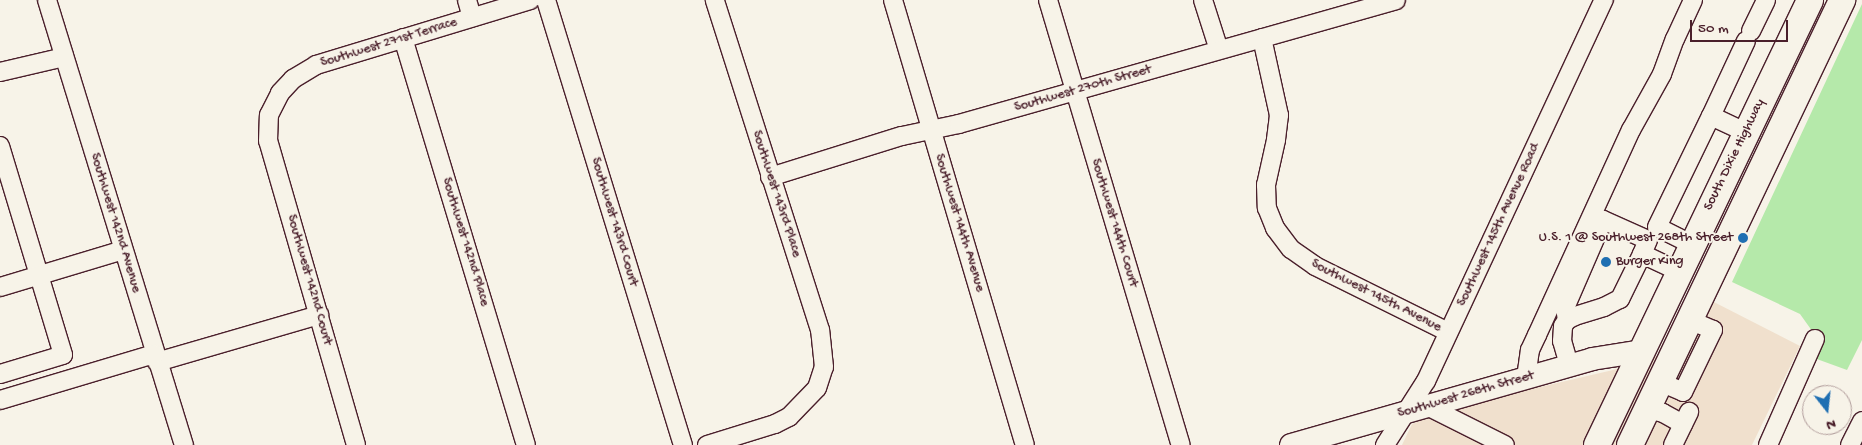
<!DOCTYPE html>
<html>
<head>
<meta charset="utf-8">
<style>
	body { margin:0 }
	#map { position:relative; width:1862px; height:445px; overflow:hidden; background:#f7f3e8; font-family:"Gochi Hand",sans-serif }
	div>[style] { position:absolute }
	.built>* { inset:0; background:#f0e0cd }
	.green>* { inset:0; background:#b5e9aa }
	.roads { filter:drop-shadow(1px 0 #4a1f2b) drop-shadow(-1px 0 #4a1f2b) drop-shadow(0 1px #4a1f2b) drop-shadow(0 -1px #4a1f2b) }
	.minor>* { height:18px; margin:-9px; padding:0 9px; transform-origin:9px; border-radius:9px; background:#f7f3e8 }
	.major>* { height:22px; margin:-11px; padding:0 11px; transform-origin:11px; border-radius:11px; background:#f7f3e8 }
	.highway>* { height:26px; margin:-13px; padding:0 13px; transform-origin:13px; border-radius:13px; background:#f7f3e8 }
	.dots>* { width:14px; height:14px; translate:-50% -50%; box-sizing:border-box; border:2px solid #f7f3e8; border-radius:50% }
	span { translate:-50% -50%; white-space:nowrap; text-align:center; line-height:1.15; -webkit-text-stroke:4px #f7f3e8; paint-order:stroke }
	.street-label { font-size:14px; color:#4a1f2b }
	.poi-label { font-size:14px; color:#4a1f2b }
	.right { translate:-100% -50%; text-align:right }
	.left { translate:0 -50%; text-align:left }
	.north { position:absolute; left:1802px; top:385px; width:50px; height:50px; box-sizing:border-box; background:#f7f3e8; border:1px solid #b29e9c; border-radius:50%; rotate:164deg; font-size:14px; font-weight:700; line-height:20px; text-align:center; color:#4a1f2b }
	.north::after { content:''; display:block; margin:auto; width:18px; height:22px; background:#1f6fb2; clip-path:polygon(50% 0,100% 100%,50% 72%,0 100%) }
	.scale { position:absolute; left:1690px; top:20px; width:98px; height:22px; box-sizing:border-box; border:2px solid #4a1f2b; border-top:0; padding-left:6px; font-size:15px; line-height:18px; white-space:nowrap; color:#4a1f2b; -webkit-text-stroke:4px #f7f3e8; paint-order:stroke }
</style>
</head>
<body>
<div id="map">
	<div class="built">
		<div style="clip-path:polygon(1708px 299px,1800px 346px,1752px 445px,1402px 445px,1412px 424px,1455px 407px,1613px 370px,1686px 347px)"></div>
	</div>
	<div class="green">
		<div style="clip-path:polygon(1862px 4px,1862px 340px,1847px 370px,1814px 358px,1820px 342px,1800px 314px,1732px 282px)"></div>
	</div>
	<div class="roads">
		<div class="minor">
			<div style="left:47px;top:0;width:466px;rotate:72.9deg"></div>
			<div style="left:467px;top:0;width:18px;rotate:74deg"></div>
			<div style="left:546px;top:0;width:466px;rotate:72.9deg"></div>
			<div style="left:893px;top:0;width:464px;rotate:73.5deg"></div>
			<div style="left:1048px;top:0;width:464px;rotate:73.4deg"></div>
			<div style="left:1203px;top:0;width:52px;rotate:72.3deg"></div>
			<div style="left:1751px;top:31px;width:34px;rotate:-64deg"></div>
			<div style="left:403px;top:38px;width:425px;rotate:73.2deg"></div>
			<div style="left:1262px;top:38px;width:79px;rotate:77.6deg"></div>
			<div style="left:1279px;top:115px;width:25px;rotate:97deg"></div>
			<div style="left:1276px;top:140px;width:46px;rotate:102.5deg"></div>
			<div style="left:1266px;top:185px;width:23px;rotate:88deg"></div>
			<div style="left:1267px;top:208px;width:22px;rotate:68deg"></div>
			<div style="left:1275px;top:228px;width:26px;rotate:53deg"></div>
			<div style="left:1291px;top:249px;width:29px;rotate:35deg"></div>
			<div style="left:1315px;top:266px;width:148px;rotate:26.4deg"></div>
			<div style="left:1746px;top:41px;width:83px;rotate:115deg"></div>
			<div style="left:1711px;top:116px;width:38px;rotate:25deg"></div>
			<div style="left:0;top:72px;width:66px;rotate:-13.2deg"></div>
			<div style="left:0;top:146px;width:218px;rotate:73.2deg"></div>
			<div style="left:63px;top:355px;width:66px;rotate:163.2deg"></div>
			<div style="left:770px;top:177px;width:138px;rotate:-17.3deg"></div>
			<div style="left:902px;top:136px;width:58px;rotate:-11.9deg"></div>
			<div style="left:959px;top:124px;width:454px;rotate:-15.8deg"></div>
			<div style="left:1693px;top:245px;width:40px;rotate:-153.4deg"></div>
			<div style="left:1657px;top:227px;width:123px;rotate:-64.1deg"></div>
			<div style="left:0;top:287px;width:128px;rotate:-16.7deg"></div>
			<div style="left:1567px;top:320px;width:12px;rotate:-99deg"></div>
			<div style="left:1565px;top:308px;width:96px;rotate:-66.6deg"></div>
			<div style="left:1603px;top:220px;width:49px;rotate:24deg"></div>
			<div style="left:1648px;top:240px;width:15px;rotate:113deg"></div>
			<div style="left:157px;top:362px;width:169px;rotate:-16.2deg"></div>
			<div style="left:1569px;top:365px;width:25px;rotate:-106deg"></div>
			<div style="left:1562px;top:341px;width:15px;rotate:-86deg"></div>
			<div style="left:1563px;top:326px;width:7px;rotate:-56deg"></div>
			<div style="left:1567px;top:320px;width:9px;rotate:-27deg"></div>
			<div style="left:1575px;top:316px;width:30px;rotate:-17deg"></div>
			<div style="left:1604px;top:307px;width:18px;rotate:-27deg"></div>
			<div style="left:1620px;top:299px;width:50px;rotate:-63.9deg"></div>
			<div style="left:1642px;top:254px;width:42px;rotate:25.3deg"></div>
			<div style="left:1526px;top:378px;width:28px;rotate:-82deg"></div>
			<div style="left:1530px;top:350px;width:17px;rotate:-65deg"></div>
			<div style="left:1537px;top:335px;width:226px;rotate:-65.4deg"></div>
			<div style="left:1631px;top:130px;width:64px;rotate:-61deg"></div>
			<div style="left:1662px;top:74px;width:37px;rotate:-70deg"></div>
			<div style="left:1675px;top:39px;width:43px;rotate:-65.2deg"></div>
			<div style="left:1660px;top:382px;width:25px;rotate:23deg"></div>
			<div style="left:1683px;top:392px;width:69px;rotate:-64.2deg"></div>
			<div style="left:1713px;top:330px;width:26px;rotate:-157deg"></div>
			<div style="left:0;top:400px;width:161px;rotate:-16.6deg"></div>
			<div style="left:1427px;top:406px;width:87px;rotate:26.6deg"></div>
			<div style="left:1646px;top:409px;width:17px;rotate:13deg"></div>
			<div style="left:1663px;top:413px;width:23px;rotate:29deg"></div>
			<div style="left:356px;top:445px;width:316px;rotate:-106.1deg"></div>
			<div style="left:268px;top:141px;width:26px;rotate:-88deg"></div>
			<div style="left:269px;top:115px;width:25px;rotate:-63deg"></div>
			<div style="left:280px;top:93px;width:19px;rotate:-47deg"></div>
			<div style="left:293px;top:79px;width:27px;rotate:-31deg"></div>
			<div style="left:316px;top:65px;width:224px;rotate:-16.9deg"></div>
			<div style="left:707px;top:445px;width:71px;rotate:-17.2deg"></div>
			<div style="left:775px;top:424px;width:16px;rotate:-27deg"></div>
			<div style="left:789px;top:417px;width:40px;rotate:-46deg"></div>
			<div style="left:817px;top:388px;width:22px;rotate:-72deg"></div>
			<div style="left:824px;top:367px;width:37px;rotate:-96deg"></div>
			<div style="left:820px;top:330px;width:346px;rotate:-107.7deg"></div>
			<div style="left:1385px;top:445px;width:76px;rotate:-57.4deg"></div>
			<div style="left:1426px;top:381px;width:421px;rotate:-65deg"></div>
			<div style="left:1673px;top:445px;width:37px;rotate:-64deg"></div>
			<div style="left:1768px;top:445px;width:116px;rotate:-66.1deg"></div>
			<div style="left:1850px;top:445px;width:27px;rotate:-63deg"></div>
		</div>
		<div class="major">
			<div style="left:1291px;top:445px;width:313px;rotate:-15.9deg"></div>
			<div style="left:1592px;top:359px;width:52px;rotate:-8.9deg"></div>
		</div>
		<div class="highway">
			<div style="left:1597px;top:445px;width:493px;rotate:-64.4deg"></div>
			<div style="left:1630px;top:445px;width:493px;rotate:-64.5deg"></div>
		</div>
	</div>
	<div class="dots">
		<div style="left:1743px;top:238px;background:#1f6fb2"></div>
		<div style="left:1606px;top:262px;background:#1f6fb2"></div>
	</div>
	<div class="street-label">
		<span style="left:389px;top:43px;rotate:-17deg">Southwest 271st Terrace</span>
		<span style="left:1083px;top:89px;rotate:-16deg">Southwest 270th Street</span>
		<span style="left:1735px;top:155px;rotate:-64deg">South Dixie Highway</span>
		<span style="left:776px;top:194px;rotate:72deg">Southwest 143rd Place</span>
		<span style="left:614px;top:222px;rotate:73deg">Southwest 143rd Court</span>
		<span style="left:115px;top:223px;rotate:73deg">Southwest 142nd Avenue</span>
		<span style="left:959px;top:223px;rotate:73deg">Southwest 144th Avenue</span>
		<span style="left:1114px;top:223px;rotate:73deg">Southwest 144th Court</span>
		<span style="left:1499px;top:225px;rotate:-65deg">Southwest 145th Avenue Road</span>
		<span style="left:465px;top:242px;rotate:73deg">Southwest 142nd Place</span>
		<span style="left:309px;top:280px;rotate:74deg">Southwest 142nd Court</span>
		<span style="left:1376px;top:296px;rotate:27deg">Southwest 145th Avenue</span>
		<span style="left:1466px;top:395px;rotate:-16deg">Southwest 268th Street</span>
	</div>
	<div class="poi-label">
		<span class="right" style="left:1733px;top:238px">U.S. 1 @ Southwest 268th Street</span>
		<span class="left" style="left:1616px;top:262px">Burger King</span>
	</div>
	<div class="north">N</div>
	<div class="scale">50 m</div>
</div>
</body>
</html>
